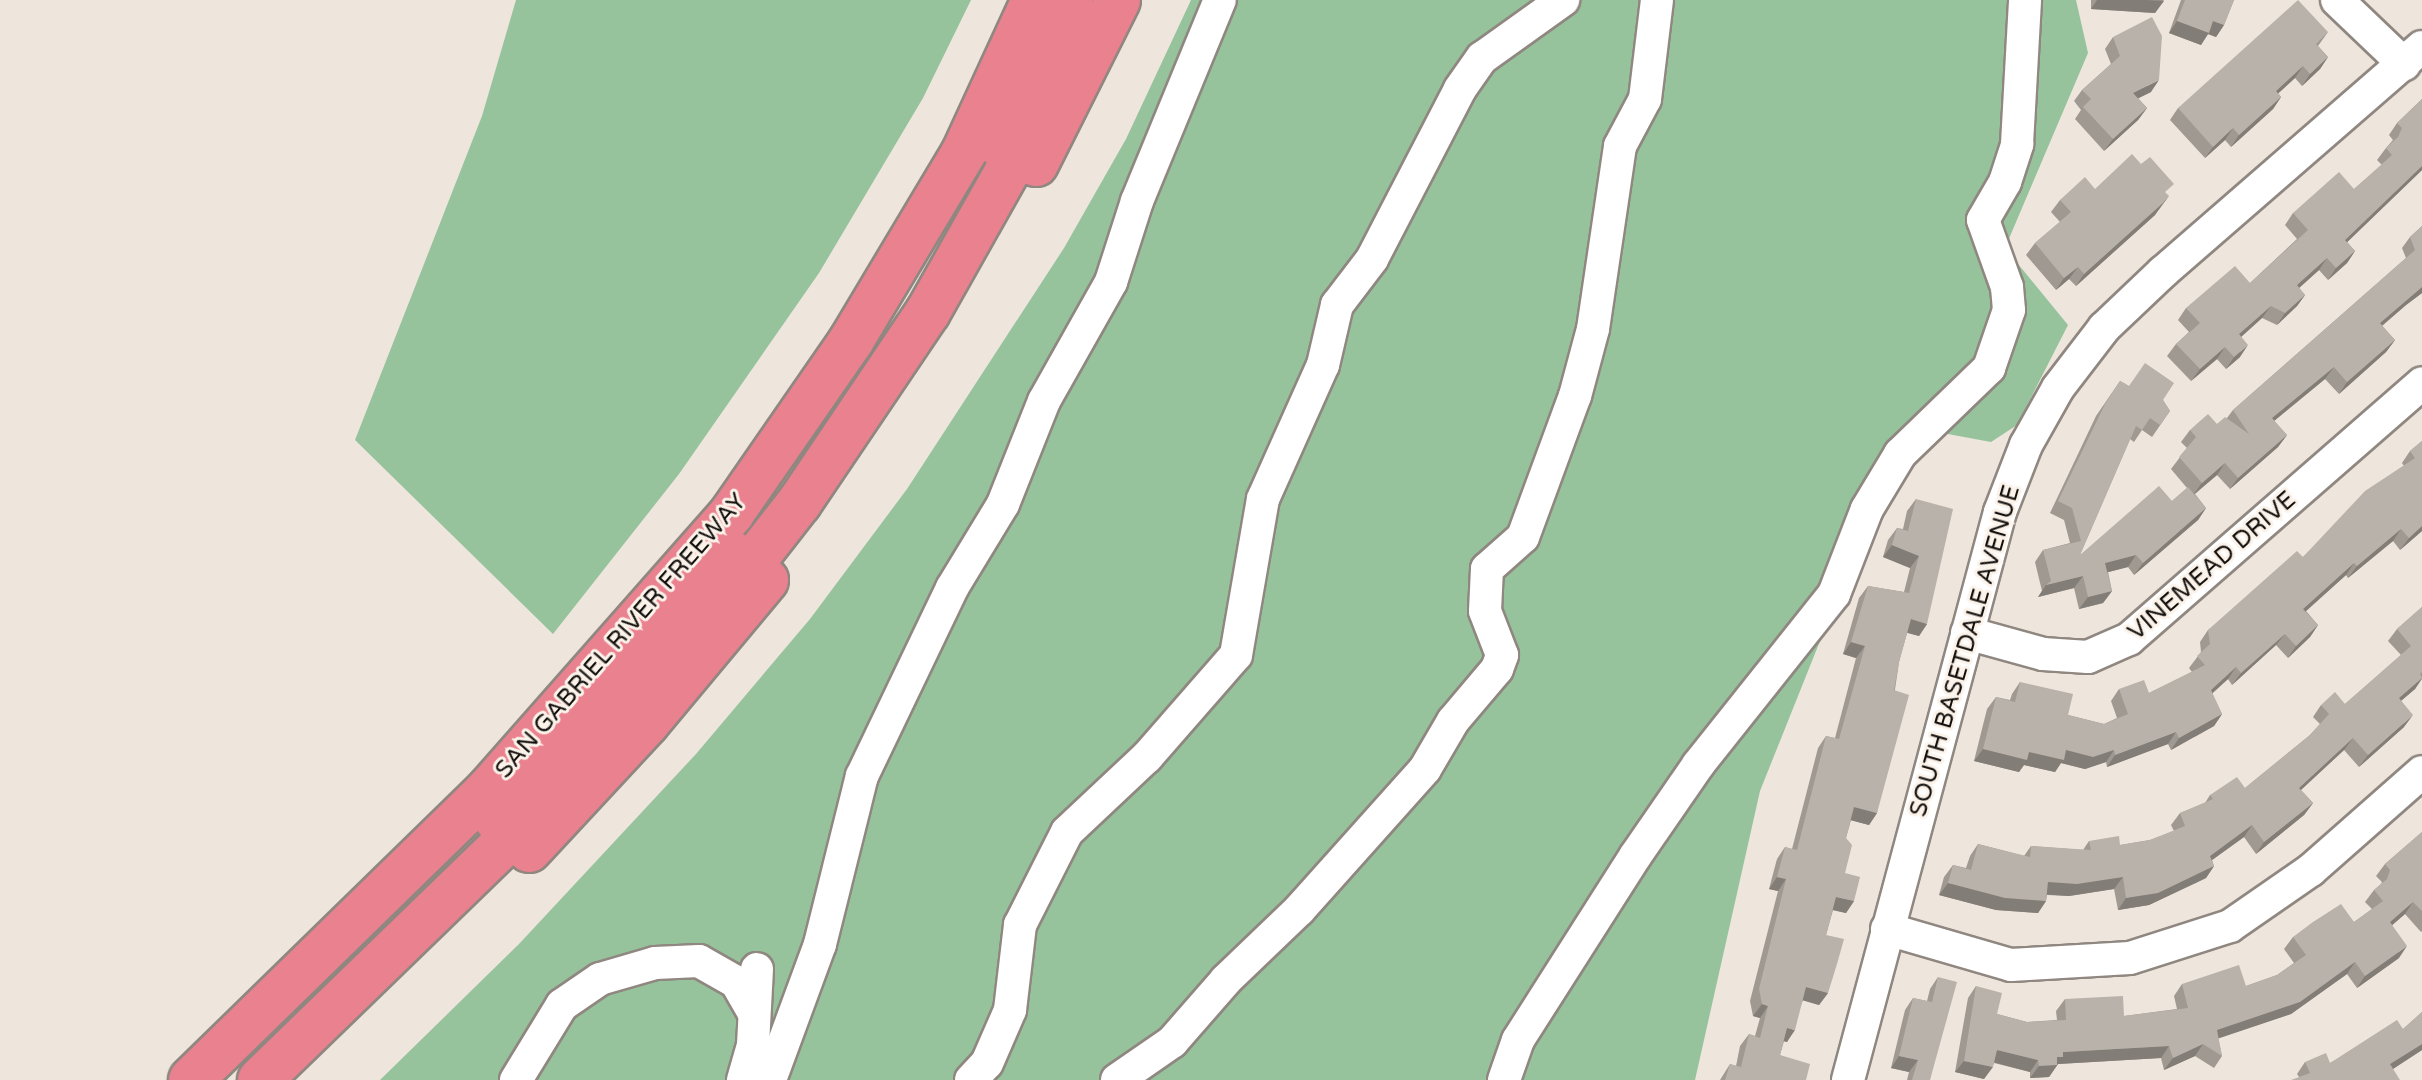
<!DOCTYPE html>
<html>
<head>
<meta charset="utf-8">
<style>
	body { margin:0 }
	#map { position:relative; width:2422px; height:1080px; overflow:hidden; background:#eee5dd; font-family:"Varela Round",sans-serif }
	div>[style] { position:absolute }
	.green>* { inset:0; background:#96c39c }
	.roads { filter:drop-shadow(2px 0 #8f8780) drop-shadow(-2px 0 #8f8780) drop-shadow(0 2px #8f8780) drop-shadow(0 -2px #8f8780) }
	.minor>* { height:32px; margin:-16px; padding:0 16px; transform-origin:16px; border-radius:16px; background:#fff }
	.highway>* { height:44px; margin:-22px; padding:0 22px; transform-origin:22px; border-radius:22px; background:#ea818e }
	.wall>* { inset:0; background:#9f9992 }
	.shaded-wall>* { inset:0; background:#827d77 }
	.building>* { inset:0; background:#b9b2aa }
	span { translate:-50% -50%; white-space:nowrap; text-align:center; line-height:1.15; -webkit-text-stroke:6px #fbf3ea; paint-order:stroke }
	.street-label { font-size:24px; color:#120f0d }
</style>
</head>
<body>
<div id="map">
	<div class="green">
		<div style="clip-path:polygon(516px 0,971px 0,923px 98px,819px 273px,679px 474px,553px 634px,355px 440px,482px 116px)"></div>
		<div style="clip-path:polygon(1191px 0,2076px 0,2088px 53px,2005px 248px,2068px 325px,2017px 425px,1991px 442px,1937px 432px,1912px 448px,1818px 646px,1760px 791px,1695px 1080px,380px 1080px,519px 944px,696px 754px,810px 619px,907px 489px,1064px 248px,1126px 139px)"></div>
	</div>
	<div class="roads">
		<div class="minor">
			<div style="left:2337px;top:0;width:93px;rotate:43.7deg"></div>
			<div style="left:1967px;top:633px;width:79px;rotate:15.4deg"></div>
			<div style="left:2043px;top:654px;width:45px;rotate:3.8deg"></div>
			<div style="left:2088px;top:657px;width:45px;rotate:-23.7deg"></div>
			<div style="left:2129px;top:639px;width:389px;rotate:-41.1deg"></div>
			<div style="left:1887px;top:929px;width:129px;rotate:16.2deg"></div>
			<div style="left:2011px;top:965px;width:119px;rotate:-3.4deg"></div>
			<div style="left:2130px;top:958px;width:105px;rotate:-17.7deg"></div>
			<div style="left:2230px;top:926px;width:98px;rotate:-34.7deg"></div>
			<div style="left:2311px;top:870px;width:148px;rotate:-41.4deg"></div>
			<div style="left:516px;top:1080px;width:88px;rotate:-58.5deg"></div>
			<div style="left:562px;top:1005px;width:46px;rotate:-34.4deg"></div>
			<div style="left:600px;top:979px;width:57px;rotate:-16.2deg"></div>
			<div style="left:655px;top:963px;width:44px;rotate:-2.6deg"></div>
			<div style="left:699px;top:961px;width:43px;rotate:29.6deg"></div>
			<div style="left:736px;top:982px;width:34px;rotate:60deg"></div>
			<div style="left:743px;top:1080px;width:36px;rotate:-74deg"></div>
			<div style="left:753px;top:1045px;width:76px;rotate:-87deg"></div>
			<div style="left:770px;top:1080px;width:145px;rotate:-69.8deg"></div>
			<div style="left:820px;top:944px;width:173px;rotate:-76deg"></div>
			<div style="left:862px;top:776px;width:208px;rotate:-64.4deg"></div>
			<div style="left:952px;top:588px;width:98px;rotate:-58.7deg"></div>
			<div style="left:1003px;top:504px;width:111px;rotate:-68.3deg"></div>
			<div style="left:1044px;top:401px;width:137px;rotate:-60.6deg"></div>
			<div style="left:1111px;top:282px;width:85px;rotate:-72.2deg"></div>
			<div style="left:1137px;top:201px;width:217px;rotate:-67.6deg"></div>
			<div style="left:971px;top:1080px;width:23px;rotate:-47deg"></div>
			<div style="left:987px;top:1063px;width:58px;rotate:-66.5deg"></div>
			<div style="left:1010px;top:1010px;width:86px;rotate:-83.3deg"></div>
			<div style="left:1020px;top:925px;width:104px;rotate:-63.2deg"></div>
			<div style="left:1067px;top:832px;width:110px;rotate:-43.2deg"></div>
			<div style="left:1147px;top:757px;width:135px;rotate:-48.9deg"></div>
			<div style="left:1236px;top:655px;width:158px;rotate:-80.2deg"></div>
			<div style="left:1263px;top:499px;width:147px;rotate:-65.9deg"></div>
			<div style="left:1323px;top:365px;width:62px;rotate:-76.9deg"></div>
			<div style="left:1337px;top:305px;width:58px;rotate:-52.7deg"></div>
			<div style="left:1372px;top:259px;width:191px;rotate:-62.6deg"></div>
			<div style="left:1460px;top:89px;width:38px;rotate:-55deg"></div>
			<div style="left:1482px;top:58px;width:100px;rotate:-35.6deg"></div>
			<div style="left:1117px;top:1080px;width:67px;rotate:-34.6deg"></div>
			<div style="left:1172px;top:1042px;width:82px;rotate:-48.9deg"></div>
			<div style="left:1226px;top:980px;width:101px;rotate:-43.8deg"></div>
			<div style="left:1299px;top:910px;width:189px;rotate:-48.2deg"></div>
			<div style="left:1425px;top:769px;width:56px;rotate:-59.7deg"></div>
			<div style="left:1453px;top:721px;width:68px;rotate:-49.8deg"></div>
			<div style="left:1497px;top:669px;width:15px;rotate:-70deg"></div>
			<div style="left:1502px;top:655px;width:47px;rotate:-111.1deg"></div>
			<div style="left:1485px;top:611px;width:42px;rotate:-87.3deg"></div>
			<div style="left:1487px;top:569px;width:48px;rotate:-41.6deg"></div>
			<div style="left:1523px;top:537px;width:150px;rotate:-69.8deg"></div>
			<div style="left:1575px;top:396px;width:69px;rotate:-75deg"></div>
			<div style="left:1593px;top:329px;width:185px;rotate:-81.6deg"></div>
			<div style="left:1620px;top:146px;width:53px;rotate:-62deg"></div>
			<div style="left:1645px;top:99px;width:100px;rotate:-83.1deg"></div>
			<div style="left:1504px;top:1080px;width:42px;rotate:-70.7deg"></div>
			<div style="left:1518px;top:1040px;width:219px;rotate:-57.5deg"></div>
			<div style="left:1636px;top:855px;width:109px;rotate:-55.4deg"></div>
			<div style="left:1698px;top:765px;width:218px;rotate:-51.5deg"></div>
			<div style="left:1834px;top:594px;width:91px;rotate:-68.8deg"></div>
			<div style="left:1867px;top:509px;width:64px;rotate:-59deg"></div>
			<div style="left:1900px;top:454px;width:124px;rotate:-44deg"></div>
			<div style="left:1989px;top:368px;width:61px;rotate:-71deg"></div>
			<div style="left:2009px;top:310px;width:23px;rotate:-95deg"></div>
			<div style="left:2007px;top:287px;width:71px;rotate:-109.7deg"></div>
			<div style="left:1983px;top:220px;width:44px;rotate:-59.9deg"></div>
			<div style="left:2005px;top:182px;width:40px;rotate:-72deg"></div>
			<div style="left:2017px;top:144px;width:144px;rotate:-86.8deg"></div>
			<div style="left:1848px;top:1080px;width:588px;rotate:-75.02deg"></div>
			<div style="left:2000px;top:512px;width:72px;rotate:-68.8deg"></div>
			<div style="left:2026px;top:445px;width:65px;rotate:-60.7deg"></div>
			<div style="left:2058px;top:388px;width:76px;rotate:-52.5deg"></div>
			<div style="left:2104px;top:328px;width:81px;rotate:-43.5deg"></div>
			<div style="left:2163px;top:272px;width:343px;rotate:-41deg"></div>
		</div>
		<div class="highway">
			<div style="left:998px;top:144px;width:161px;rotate:-63.1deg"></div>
			<div style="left:1036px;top:164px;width:183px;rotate:-63.4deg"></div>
			<div style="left:727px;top:595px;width:117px;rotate:-52deg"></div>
			<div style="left:799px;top:503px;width:230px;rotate:-56deg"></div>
			<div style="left:928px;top:312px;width:220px;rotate:-60.6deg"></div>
			<div style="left:497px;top:820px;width:98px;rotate:-44.6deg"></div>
			<div style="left:567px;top:751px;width:258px;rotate:-49.9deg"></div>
			<div style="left:529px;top:850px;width:173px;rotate:-47.1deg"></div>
			<div style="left:647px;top:723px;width:186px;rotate:-50.2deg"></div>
			<div style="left:191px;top:1080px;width:415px;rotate:-44.3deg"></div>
			<div style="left:488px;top:790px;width:369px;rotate:-48.6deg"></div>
			<div style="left:732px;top:513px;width:209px;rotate:-55.3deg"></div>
			<div style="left:851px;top:341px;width:220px;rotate:-59.1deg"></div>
			<div style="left:964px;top:152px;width:167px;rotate:-65.3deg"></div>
			<div style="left:260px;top:1080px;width:390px;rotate:-44.1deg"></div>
		</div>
	</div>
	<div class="wall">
		<div style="clip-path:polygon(2091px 0,2164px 0,2155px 13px,2091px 9px)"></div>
		<div style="clip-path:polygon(2181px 0,2234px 0,2224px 25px,2216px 37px,2208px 34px,2201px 45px,2169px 33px)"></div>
		<div style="clip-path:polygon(2328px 32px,2318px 46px,2328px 57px,2320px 69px,2302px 86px,2295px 78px,2278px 93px,2281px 97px,2273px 109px,2231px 147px,2225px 140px,2205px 158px,2170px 120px,2178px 108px)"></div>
		<div style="clip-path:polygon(2113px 37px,2151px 92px,2138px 98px,2147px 108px,2138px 120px,2104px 151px,2075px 119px,2081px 110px,2074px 101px,2082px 90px,2111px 64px,2105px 49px)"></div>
		<div style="clip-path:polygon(2422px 99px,2422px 170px,2347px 242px,2355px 251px,2347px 263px,2328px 280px,2319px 270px,2299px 288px,2305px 295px,2297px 306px,2277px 325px,2262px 318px,2241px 337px,2240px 357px,2226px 369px,2217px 359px,2191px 381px,2167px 356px,2176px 344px,2189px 332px,2178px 320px,2186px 308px,2250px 283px,2297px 239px,2285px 225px,2293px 213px,2354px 189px,2382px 165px,2377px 160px,2386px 148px,2393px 140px,2389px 135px,2397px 123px)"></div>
		<div style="clip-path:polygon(2095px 189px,2166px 194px,2155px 215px,2076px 286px,2069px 279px,2056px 290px,2026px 255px,2035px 243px,2060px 222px,2051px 212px,2060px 200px)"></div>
		<div style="clip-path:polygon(2422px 226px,2422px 293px,2406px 305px,2382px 326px,2395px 340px,2386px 352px,2339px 394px,2325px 379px,2274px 421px,2287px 435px,2278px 447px,2230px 489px,2217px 475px,2195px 494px,2206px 508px,2198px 520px,2134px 575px,2128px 567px,2108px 572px,2112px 591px,2103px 603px,2079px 609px,2074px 588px,2038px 597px,2042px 591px,2035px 562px,2043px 550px,2070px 543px,2064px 520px,2050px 513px,2096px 416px,2120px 381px,2129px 386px,2163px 400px,2170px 411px,2152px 437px,2142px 430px,2134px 442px,2130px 439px,2080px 555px,2172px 501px,2187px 488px,2171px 469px,2187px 448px,2181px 442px,2190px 430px,2217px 424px,2227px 418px,2233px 410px,2406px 258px,2402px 248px,2410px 237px)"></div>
		<div style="clip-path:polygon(2422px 441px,2422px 531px,2400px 550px,2393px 541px,2348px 578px,2346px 575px,2306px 611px,2318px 625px,2310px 637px,2288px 658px,2276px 645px,2232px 685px,2228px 679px,2212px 693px,2222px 714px,2214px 726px,2171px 750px,2168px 744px,2107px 767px,2106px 762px,2085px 769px,2061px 763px,2055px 772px,2024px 765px,2019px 772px,1974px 761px,1987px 709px,1996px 697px,2010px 700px,2012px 694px,2020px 682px,2068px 715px,2104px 724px,2117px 718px,2111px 701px,2119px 689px,2149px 693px,2192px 672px,2189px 668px,2201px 652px,2200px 642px,2208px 630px,2303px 557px,2404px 466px,2402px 463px,2410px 451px)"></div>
		<div style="clip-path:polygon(1916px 499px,1927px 624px,1919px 636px,1907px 633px,1899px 662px,1877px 813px,1869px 825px,1851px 820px,1846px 838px,1845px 873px,1854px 901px,1846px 913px,1833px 910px,1826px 935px,1828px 993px,1819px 1005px,1803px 1000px,1787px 1042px,1784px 1041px,1780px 1055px,1806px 1080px,1720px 1080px,1730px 1064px,1736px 1066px,1740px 1046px,1749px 1034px,1755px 1036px,1760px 1018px,1753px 1016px,1750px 1001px,1778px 891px,1769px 889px,1777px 859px,1785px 847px,1792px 849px,1818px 748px,1826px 736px,1835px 738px,1856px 658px,1843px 654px,1859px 598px,1868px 586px,1904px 592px,1910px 568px,1883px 557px,1888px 540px,1897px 528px,1903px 529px,1907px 511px)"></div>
		<div style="clip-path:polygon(2422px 607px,2422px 679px,2415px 689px,2401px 701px,2404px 727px,2359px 767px,2344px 750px,2301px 790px,2313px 803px,2304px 815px,2256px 854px,2244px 837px,2212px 860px,2214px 866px,2206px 878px,2149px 905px,2118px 910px,2114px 889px,2069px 896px,2047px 895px,2046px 901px,2038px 913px,1996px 910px,1939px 895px,1944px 877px,1953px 865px,1966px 868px,1970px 856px,1978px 844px,2024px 856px,2031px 846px,2083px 850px,2089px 841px,2120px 845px,2150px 840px,2174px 831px,2171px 825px,2180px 813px,2205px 803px,2210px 795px,2245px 788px,2310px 735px,2320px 724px,2313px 717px,2321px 705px,2345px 704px,2401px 655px,2388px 641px,2397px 629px)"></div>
		<div style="clip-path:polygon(2422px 832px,2422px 931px,2421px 932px,2405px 914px,2392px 925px,2399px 958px,2357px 988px,2347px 974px,2291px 1014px,2218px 1038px,2222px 1056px,2214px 1068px,2195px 1056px,2164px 1070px,2161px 1058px,2058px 1064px,2049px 1077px,2030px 1078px,2030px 1072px,1994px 1063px,1984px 1079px,1955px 1072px,1968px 998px,1976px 986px,1997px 1014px,2027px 1022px,2057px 1020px,2056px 1011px,2065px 999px,2124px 1016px,2177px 1009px,2174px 996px,2182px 984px,2246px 986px,2277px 975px,2294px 963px,2284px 949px,2293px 937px,2354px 922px,2372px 909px,2365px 902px,2374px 890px,2381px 884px,2382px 882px,2376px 876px,2385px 864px)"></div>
		<div style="clip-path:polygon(1938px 977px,1930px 1080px,1907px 1080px,1909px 1072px,1891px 1068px,1905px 1010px,1913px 998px,1927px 1001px,1930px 989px)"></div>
		<div style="clip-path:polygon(2422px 1012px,2422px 1050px,2393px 1069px,2299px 1077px,2297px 1074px,2305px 1062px,2330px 1063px,2403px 1029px)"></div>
	</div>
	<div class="shaded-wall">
		<div style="clip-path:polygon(2097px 0,2146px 0,2164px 1px,2155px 13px,2091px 9px)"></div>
		<div style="clip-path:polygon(2177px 21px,2213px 21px,2224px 25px,2216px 37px,2208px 34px,2201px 45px,2169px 33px)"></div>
		<div style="clip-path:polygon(2328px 57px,2320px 69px,2302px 86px,2310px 74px)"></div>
		<div style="clip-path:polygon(2303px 66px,2295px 78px,2268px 103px,2276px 91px)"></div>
		<div style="clip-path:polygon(2159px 80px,2151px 92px,2125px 105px,2133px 93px)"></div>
		<div style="clip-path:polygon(2281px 97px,2273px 109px,2231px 147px,2239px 135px)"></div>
		<div style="clip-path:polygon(2147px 108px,2138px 120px,2104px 151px,2113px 139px)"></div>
		<div style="clip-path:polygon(2233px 128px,2225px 140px,2205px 158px,2213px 147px)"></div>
		<div style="clip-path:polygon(2422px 166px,2422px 170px,2337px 252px,2345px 240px)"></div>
		<div style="clip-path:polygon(2169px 196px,2155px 215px,2076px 286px,2084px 274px)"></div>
		<div style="clip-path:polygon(2355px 251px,2347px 263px,2328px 280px,2336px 268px)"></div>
		<div style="clip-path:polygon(2327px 258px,2319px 270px,2289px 297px,2297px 285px)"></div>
		<div style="clip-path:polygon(2078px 267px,2069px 279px,2056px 290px,2064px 278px)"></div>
		<div style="clip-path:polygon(2422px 287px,2422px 293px,2406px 305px,2371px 335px,2380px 323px)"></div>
		<div style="clip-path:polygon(2305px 295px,2297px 306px,2277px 325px,2285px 313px)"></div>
		<div style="clip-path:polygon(2271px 306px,2262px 318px,2231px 346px,2239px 334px)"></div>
		<div style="clip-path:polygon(2395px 340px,2386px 352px,2339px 394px,2347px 382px)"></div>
		<div style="clip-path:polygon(2248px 345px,2240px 357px,2226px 369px,2234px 357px)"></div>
		<div style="clip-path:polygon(2225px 347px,2217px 359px,2191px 381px,2200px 369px)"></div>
		<div style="clip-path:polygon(2334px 367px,2325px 379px,2263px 430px,2272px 418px)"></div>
		<div style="clip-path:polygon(2287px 435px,2278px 447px,2230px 489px,2238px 478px)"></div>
		<div style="clip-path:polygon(2225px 463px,2217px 475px,2193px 495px,2202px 483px)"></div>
		<div style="clip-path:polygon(2206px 508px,2198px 520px,2134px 575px,2143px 563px)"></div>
		<div style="clip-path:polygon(2422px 526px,2422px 531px,2400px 550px,2409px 538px)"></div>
		<div style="clip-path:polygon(2401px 529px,2393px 541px,2348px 578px,2357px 566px)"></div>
		<div style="clip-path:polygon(1892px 545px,1919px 556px,1910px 568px,1883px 557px)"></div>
		<div style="clip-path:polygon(2136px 555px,2128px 567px,2097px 575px,2105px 563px)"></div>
		<div style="clip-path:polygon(2354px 563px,2346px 575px,2295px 621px,2303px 609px)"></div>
		<div style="clip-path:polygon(2083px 576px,2074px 588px,2038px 597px,2046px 585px)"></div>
		<div style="clip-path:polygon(2112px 591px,2103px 603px,2079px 609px,2088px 597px)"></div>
		<div style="clip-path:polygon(1911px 619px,1927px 624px,1919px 636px,1902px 631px)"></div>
		<div style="clip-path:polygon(2318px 625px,2310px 637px,2288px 658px,2296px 646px)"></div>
		<div style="clip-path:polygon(2285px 634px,2276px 645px,2232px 685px,2241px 673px)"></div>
		<div style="clip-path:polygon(1851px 642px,1865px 646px,1856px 658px,1843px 654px)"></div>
		<div style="clip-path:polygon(2236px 667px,2228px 679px,2203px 702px,2211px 690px)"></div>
		<div style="clip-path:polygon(2422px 678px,2415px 689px,2390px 710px,2399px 698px)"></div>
		<div style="clip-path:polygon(2222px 714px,2214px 726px,2171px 750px,2179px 738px)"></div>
		<div style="clip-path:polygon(2413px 715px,2404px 727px,2359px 767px,2368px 755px)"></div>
		<div style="clip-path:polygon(2176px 732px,2168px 744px,2107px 767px,2115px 755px)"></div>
		<div style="clip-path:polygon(2353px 738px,2344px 750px,2290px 800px,2299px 788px)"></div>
		<div style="clip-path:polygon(1983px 749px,2029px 752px,2066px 750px,2114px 750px,2106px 762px,2085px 769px,2061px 763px,2055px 772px,2024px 765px,2019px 772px,1974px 761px)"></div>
		<div style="clip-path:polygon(2313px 803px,2304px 815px,2256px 854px,2264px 842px)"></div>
		<div style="clip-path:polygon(1854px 807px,1877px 813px,1869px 825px,1846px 819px)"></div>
		<div style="clip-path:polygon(2252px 825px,2244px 837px,2201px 868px,2210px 856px)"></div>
		<div style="clip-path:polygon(2214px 866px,2206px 878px,2149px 905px,2118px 910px,2126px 898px)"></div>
		<div style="clip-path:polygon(1777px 877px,1786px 879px,1778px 891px,1769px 889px)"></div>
		<div style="clip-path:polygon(2123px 877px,2114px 889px,2069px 896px,2039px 894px,2048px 882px)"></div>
		<div style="clip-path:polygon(1948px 883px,2046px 901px,2038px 913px,1996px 910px,1939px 895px)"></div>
		<div style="clip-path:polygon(1836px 897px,1854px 901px,1846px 913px,1828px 909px)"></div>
		<div style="clip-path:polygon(2413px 902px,2405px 914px,2382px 934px,2390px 922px)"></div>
		<div style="clip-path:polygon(2407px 946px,2399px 958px,2357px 988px,2365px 976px)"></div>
		<div style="clip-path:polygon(2355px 962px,2347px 974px,2291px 1014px,2208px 1042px,2217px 1030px)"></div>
		<div style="clip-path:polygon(1806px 987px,1828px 993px,1819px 1005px,1798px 999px)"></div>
		<div style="clip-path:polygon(1762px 1004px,1768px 1006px,1760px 1018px,1753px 1016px)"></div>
		<div style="clip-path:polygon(1787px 1028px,1795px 1030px,1787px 1042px,1779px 1040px)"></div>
		<div style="clip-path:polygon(2203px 1044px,2195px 1056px,2164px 1070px,2173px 1058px)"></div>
		<div style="clip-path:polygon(2422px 1044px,2422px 1050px,2382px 1076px,2390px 1064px)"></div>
		<div style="clip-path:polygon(2169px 1046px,2161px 1058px,2058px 1064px,2049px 1077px,2030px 1078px,2039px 1066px,2057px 1057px,2063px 1052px)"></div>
		<div style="clip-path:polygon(1997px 1050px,2038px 1060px,2030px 1072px,1989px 1061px)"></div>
		<div style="clip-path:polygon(1899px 1056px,1918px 1060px,1909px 1072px,1891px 1068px)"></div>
		<div style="clip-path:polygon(1964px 1061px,1993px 1067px,1984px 1079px,1955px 1072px)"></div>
	</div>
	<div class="building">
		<div style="clip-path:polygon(2185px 0,2234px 0,2224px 25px,2213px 21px,2209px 33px,2177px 21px)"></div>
		<div style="clip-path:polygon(2298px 0,2328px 32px,2316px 44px,2328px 57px,2310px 74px,2303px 66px,2276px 91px,2281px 97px,2239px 135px,2233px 128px,2213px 147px,2178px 108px)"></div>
		<div style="clip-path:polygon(2152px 17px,2162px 36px,2159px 80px,2133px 93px,2147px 108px,2113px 139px,2083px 107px,2091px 99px,2082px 90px,2120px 56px,2113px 37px)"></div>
		<div style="clip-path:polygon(2422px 99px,2422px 166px,2345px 240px,2355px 251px,2336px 268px,2327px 258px,2297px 285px,2305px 295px,2285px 313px,2271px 306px,2239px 334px,2248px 345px,2234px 357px,2225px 347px,2200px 369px,2176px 344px,2200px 323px,2186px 308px,2235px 266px,2250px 283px,2308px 230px,2293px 213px,2339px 172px,2354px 189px,2392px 155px,2386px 148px,2398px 137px,2402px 128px,2397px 123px)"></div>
		<div style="clip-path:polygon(2132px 154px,2141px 164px,2150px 157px,2174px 184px,2165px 192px,2169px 196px,2163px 203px,2084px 274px,2078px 267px,2064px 278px,2035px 243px,2071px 212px,2060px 200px,2085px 177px,2095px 189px)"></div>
		<div style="clip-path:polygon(2422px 226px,2422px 287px,2380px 323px,2395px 340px,2347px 382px,2334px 367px,2272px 418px,2287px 435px,2238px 478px,2225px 463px,2202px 483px,2179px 457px,2196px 437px,2190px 430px,2208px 414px,2217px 424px,2225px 417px,2249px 434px,2233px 410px,2415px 250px,2410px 237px)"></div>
		<div style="clip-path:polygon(2145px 363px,2174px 383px,2163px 400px,2170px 411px,2160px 425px,2150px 418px,2142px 430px,2136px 426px,2080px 555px,2159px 486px,2172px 501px,2188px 487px,2206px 508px,2143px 563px,2136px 555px,2105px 563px,2112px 591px,2088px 597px,2083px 576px,2046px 585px,2051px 581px,2043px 550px,2081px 541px,2072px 508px,2058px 501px,2105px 404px,2120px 381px,2129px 386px)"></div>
		<div style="clip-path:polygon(2422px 441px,2422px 526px,2409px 538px,2401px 529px,2357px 566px,2354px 563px,2303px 609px,2318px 625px,2296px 646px,2285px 634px,2241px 673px,2236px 667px,2211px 690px,2222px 714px,2179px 738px,2176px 732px,2115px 755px,2114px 750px,2093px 757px,2066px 750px,2064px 760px,2029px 752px,2027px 760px,1983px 749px,1996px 697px,2015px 702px,2020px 682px,2073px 694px,2068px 715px,2104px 724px,2128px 714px,2119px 689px,2144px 680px,2149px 693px,2205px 665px,2197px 656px,2210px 644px,2208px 630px,2297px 551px,2303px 557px,2365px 491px,2415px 458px,2410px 451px)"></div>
		<div style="clip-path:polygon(1916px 499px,1953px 509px,1927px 624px,1911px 619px,1899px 662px,1894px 690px,1909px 695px,1877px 813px,1854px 807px,1846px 838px,1852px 845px,1845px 873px,1860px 877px,1854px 901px,1836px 897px,1826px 935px,1844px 939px,1837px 964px,1828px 993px,1806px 987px,1795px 1030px,1787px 1028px,1780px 1055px,1810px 1064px,1806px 1080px,1725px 1080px,1730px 1064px,1741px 1067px,1749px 1034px,1760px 1038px,1768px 1006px,1762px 1004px,1759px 989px,1786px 879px,1777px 877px,1785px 847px,1797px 850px,1826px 736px,1839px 739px,1865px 646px,1851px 642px,1868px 586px,1909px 593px,1919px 556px,1892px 545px,1897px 528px,1908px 531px)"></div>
		<div style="clip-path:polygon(2422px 607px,2422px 672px,2420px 674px,2422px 678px,2399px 698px,2413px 715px,2368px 755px,2353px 738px,2299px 788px,2313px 803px,2264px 842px,2252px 825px,2210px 856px,2214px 866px,2158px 893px,2126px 898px,2123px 877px,2077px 884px,2048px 882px,2046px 901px,2005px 898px,1948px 883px,1953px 865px,1971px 870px,1978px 844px,2030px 857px,2031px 846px,2091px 850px,2089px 841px,2119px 836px,2120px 845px,2150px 840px,2185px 826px,2180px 813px,2213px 799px,2210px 795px,2237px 777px,2245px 788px,2310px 735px,2329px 714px,2321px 705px,2335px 692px,2345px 704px,2411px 646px,2397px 629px)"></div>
		<div style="clip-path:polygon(2422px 832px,2422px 911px,2413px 902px,2390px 922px,2407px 946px,2365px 976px,2355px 962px,2300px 1002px,2217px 1030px,2222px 1056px,2203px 1044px,2173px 1058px,2169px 1046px,2063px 1052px,2063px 1057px,2057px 1057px,2057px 1065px,2039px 1066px,2038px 1060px,1997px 1050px,1993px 1067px,1964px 1061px,1976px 986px,2002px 993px,1997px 1014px,2027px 1022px,2066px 1020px,2065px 999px,2123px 996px,2124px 1016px,2188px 1008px,2182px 984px,2239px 965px,2246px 986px,2277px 975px,2306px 955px,2293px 937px,2313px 922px,2341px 904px,2354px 922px,2383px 901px,2374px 890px,2387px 879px,2390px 870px,2385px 864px)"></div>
		<div style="clip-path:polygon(1938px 977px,1957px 982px,1930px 1080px,1912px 1080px,1918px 1060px,1899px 1056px,1913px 998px,1932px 1002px)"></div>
		<div style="clip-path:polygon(2422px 1012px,2422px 1044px,2390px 1064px,2400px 1080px,2291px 1080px,2310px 1073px,2305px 1062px,2326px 1053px,2330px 1063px,2397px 1020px,2403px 1029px)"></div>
	</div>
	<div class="street-label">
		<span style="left:2212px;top:566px;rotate:-41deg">VINEMEAD DRIVE</span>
		<span style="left:621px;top:636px;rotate:-49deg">SAN GABRIEL RIVER FREEWAY</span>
		<span style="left:1965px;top:651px;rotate:-74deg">SOUTH BASETDALE AVENUE</span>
	</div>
</div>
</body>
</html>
